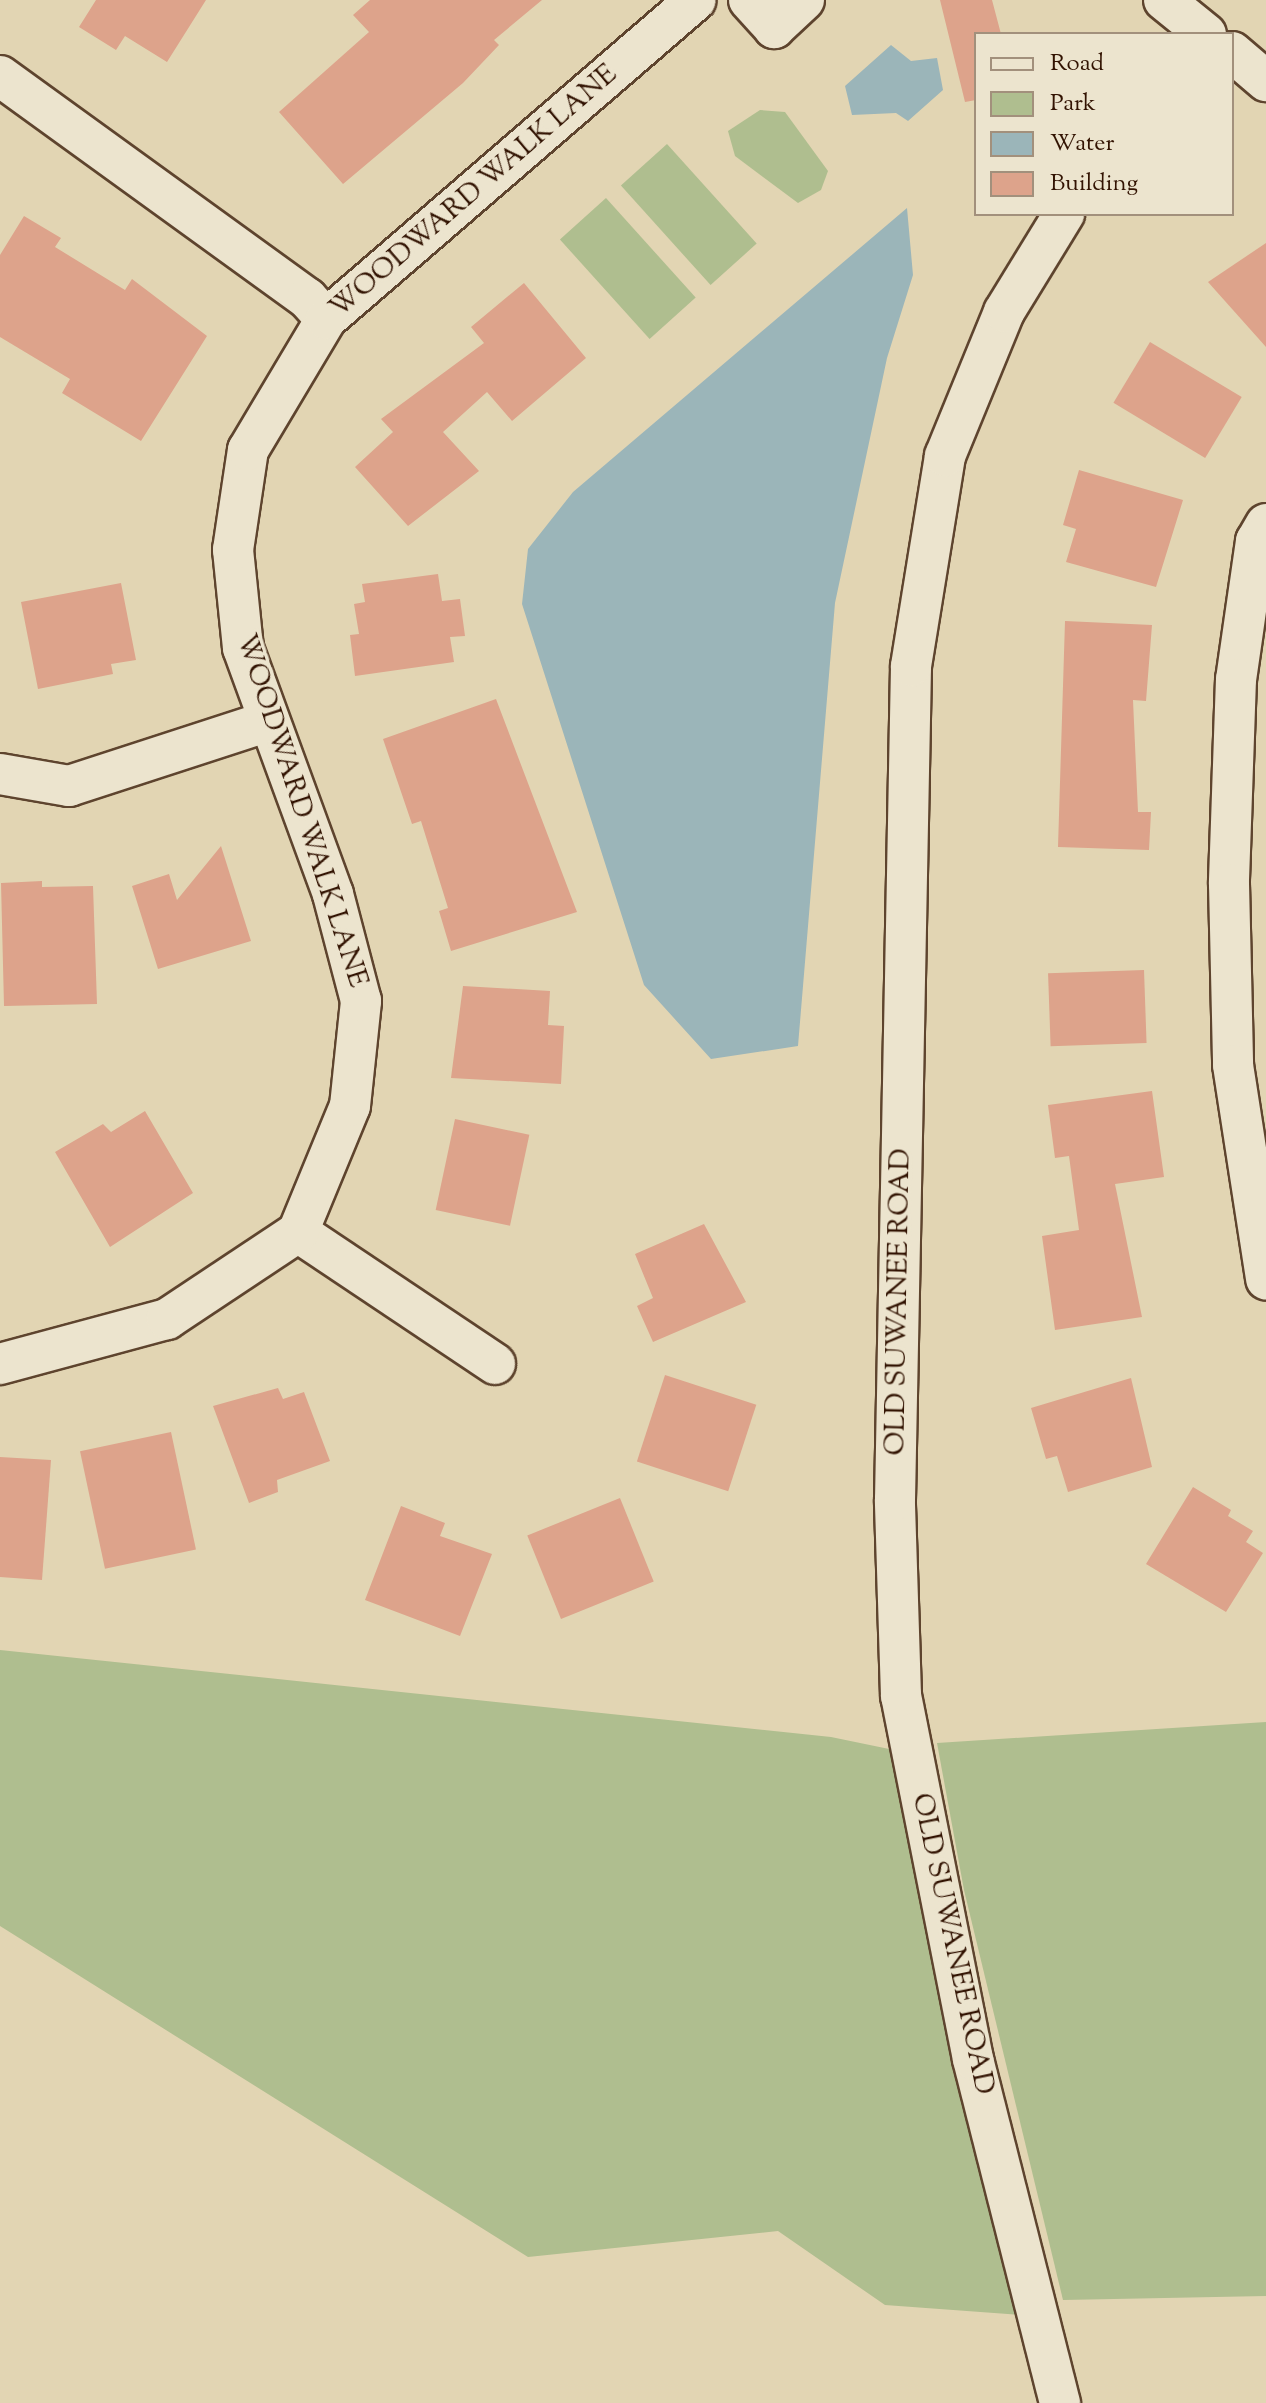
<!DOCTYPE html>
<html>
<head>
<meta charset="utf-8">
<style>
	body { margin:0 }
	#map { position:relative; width:1266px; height:2403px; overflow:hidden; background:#e2d5b3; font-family:"Sorts Mill Goudy",serif }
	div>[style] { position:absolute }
	.green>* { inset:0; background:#afbe8f; transform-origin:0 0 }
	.water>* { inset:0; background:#9bb5b9 }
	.building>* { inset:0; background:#dda38b; transform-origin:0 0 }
	.roads { filter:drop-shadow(2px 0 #5e442e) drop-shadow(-2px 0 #5e442e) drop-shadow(0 2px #5e442e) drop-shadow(0 -2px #5e442e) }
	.minor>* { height:40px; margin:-20px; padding:0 20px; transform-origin:20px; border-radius:20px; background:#ece4ce }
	span { translate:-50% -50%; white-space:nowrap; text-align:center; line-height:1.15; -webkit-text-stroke:7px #ece4ce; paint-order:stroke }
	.street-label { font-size:28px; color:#321302 }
	.legend { position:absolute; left:974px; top:32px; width:260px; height:184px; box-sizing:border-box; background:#ece4ce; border:2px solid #a2907c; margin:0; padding:10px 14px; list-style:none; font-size:24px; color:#321302 }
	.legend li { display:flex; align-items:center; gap:16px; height:40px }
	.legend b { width:40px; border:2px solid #a2907c }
</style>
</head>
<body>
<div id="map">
	<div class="green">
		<div style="clip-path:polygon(760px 110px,785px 112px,828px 171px,821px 190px,798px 203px,735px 156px,728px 131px)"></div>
		<div style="left:667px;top:144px;width:134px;height:62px;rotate:48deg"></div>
		<div style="left:606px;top:198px;width:134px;height:62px;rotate:48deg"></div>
		<div style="clip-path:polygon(0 1650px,831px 1737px,894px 1750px,907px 1836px,1021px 2315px,885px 2305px,778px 2231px,528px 2257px,0 1926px)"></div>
		<div style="clip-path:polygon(1266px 1722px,1266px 2296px,1063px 2300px,964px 1890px,937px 1743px)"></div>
	</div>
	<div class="water">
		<div style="clip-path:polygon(891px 45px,911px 61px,937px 58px,943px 90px,908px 121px,896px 113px,852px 115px,845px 86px)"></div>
		<div style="clip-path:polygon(907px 208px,913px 275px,887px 358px,835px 603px,798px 1046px,711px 1059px,644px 985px,522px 604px,528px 549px,573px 492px)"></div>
	</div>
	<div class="building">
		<div style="clip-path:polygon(96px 0,206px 0,167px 62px,125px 36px,116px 50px,79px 27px)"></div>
		<div style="clip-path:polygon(370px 0,542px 0,494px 40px,499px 45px,463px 83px,343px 184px,279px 112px,369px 32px,353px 15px)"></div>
		<div style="clip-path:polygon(940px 0,992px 0,1001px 34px,976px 34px,976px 100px,965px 102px)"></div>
		<div style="clip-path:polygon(24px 216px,61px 238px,55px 247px,125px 290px,132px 279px,207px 336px,141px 441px,62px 393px,70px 379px,0 337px,0 255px)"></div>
		<div style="clip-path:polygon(1266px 243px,1266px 347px,1208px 282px)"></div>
		<div style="clip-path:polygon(524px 283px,586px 358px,512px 421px,487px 392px,443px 432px,479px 471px,408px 526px,355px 467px,393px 432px,381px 419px,484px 343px,471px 327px)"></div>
		<div style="left:1150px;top:342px;width:107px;height:71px;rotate:31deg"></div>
		<div style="clip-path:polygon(1079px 470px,1183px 500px,1156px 587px,1066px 562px,1076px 529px,1063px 525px)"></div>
		<div style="clip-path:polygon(438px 574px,442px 601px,460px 599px,465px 636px,450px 637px,454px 662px,355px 676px,350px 635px,359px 634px,354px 604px,365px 602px,362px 584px)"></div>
		<div style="clip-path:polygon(121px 583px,136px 660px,111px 664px,113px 674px,38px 689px,21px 602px)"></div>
		<div style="clip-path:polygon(1065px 621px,1152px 625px,1146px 701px,1133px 700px,1138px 812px,1151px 812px,1149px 850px,1058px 847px)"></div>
		<div style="clip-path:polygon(496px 699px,577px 912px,451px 951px,439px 911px,448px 908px,421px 821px,412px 824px,383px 739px)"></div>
		<div style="clip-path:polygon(221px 846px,251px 941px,158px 969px,132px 886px,169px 874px,177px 900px)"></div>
		<div style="clip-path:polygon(42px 881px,42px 887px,93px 886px,97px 1004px,4px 1006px,1px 883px)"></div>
		<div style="left:1144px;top:970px;width:73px;height:96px;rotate:88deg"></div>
		<div style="clip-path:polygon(463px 986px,550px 991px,548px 1025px,564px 1026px,561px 1084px,451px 1078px)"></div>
		<div style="clip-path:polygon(1152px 1091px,1164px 1177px,1115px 1184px,1142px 1317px,1055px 1330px,1042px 1236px,1079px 1230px,1069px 1156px,1055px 1158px,1048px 1105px)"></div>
		<div style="clip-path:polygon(145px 1111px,193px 1193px,110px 1247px,55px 1152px,103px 1124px,111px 1132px)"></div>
		<div style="left:455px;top:1119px;width:76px;height:93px;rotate:12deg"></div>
		<div style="clip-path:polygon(704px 1224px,746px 1302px,653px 1342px,637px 1306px,653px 1298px,635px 1254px)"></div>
		<div style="left:665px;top:1375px;width:96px;height:91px;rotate:18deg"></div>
		<div style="clip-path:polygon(1131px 1378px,1152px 1467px,1068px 1492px,1057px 1456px,1046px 1459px,1031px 1408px)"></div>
		<div style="clip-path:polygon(278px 1388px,283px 1399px,304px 1392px,330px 1461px,277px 1480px,278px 1492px,249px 1503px,213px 1406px)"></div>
		<div style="left:171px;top:1432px;width:120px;height:93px;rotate:78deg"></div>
		<div style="clip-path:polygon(0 1457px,51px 1460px,42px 1580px,0 1577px)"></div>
		<div style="clip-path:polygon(1193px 1487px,1231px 1510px,1228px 1516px,1253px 1531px,1246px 1542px,1263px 1553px,1226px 1612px,1146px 1564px)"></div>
		<div style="left:620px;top:1498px;width:90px;height:100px;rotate:68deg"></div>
		<div style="clip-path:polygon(401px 1506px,445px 1523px,440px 1536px,492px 1554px,460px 1636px,365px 1600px)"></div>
	</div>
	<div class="roads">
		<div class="minor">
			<div style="left:749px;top:0;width:38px;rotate:48deg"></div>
			<div style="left:774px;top:28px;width:41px;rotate:-43deg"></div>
			<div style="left:1164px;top:0;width:54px;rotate:39deg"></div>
			<div style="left:1232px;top:52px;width:45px;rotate:40.5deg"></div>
			<div style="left:0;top:76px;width:379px;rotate:35.9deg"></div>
			<div style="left:307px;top:298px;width:28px;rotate:48deg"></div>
			<div style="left:1266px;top:524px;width:20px;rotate:120deg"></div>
			<div style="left:1256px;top:541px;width:139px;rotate:98.2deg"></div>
			<div style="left:1236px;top:679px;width:205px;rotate:92deg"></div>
			<div style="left:1229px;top:884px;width:181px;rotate:88.7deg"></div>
			<div style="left:1233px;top:1065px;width:217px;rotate:81.2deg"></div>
			<div style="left:0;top:774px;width:70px;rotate:9.9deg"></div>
			<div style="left:69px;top:786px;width:207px;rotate:-18deg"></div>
			<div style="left:298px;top:1232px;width:237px;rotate:33.8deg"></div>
			<div style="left:0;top:1364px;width:173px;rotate:-15.1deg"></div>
			<div style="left:167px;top:1319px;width:157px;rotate:-33.6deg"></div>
			<div style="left:298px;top:1232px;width:136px;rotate:-67.6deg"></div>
			<div style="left:350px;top:1106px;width:106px;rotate:-84deg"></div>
			<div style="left:361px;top:1001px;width:111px;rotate:-104.7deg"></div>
			<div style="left:333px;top:894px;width:262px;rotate:-110.1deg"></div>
			<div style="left:243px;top:648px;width:99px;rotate:-95.8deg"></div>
			<div style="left:233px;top:550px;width:101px;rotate:-81.5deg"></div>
			<div style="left:248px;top:450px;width:152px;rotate:-59.2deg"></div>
			<div style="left:326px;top:319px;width:488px;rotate:-40.8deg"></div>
			<div style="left:1060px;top:2403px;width:355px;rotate:-104.2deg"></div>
			<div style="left:973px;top:2059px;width:370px;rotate:-101.2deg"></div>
			<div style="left:901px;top:1696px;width:196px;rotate:-91.8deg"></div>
			<div style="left:895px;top:1500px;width:834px;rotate:-88.9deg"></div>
			<div style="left:911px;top:666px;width:213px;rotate:-80.8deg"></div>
			<div style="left:945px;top:456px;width:156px;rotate:-67.7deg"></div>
			<div style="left:1004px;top:312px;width:115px;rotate:-58.5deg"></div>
		</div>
	</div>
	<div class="street-label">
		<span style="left:474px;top:192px;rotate:-41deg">WOODWARD WALK LANE</span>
		<span style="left:301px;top:811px;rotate:72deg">WOODWARD WALK LANE</span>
		<span style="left:899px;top:1302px;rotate:-89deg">OLD SUWANEE ROAD</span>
		<span style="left:952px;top:1944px;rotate:78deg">OLD SUWANEE ROAD</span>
	</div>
	<ul class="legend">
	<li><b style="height:10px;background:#ece4ce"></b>Road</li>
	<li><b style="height:22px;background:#afbe8f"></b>Park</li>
	<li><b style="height:22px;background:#9bb5b9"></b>Water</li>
	<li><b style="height:22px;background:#dda38b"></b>Building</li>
	</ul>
</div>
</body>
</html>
